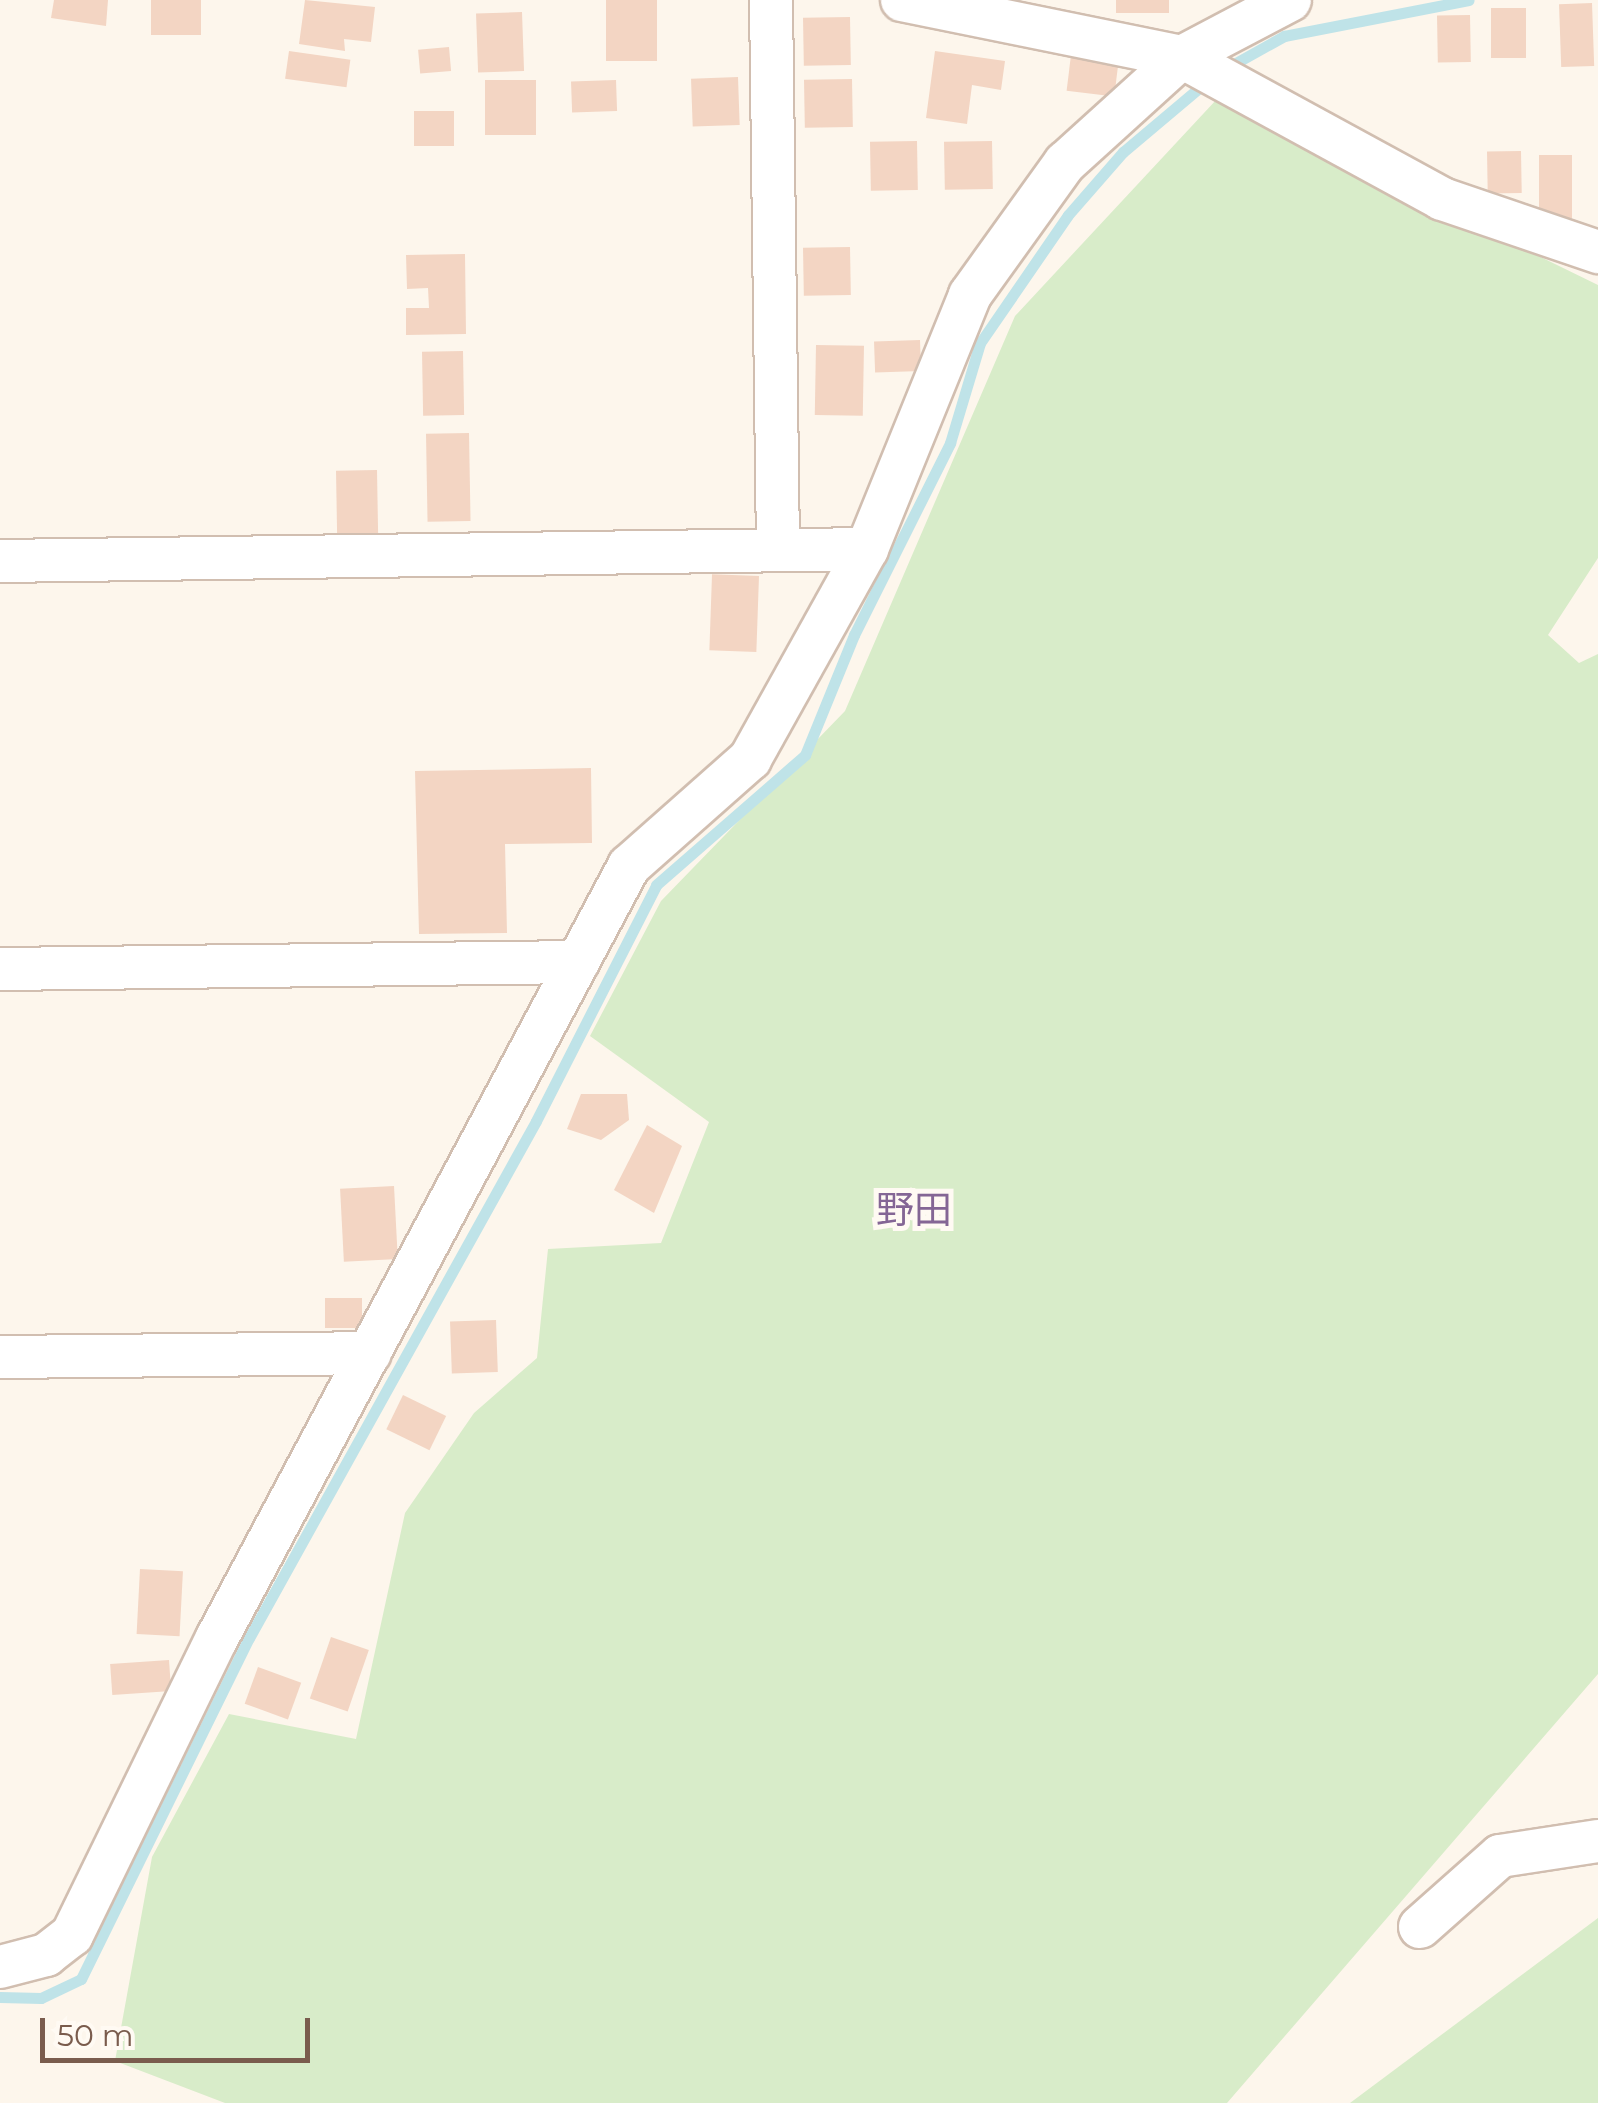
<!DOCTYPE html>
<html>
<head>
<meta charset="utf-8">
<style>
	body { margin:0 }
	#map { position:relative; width:1598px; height:2103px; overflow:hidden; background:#fdf6ec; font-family:Montserrat,"Noto Sans JP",sans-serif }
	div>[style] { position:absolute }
	.green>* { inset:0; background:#d8ecc9 }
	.stream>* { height:11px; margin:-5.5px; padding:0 5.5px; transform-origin:5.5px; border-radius:5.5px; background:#bfe3e8 }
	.building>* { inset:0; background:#f3d5c3; transform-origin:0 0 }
	.roads { filter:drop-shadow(2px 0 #d1beb0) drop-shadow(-2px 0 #d1beb0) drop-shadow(0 2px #d1beb0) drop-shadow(0 -2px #d1beb0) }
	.street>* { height:42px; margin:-21px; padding:0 21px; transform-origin:21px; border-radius:21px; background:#fff }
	span { translate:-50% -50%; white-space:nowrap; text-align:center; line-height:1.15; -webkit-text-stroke:10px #fffaf3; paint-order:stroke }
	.quarter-label { font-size:38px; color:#846695 }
	.scale { position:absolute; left:40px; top:2018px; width:270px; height:45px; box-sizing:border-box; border:5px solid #7a5c4d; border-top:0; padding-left:12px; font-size:30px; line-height:35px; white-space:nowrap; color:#7a5c4d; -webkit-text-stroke:8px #fffaf3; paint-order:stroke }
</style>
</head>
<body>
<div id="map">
	<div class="green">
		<div style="clip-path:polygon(1217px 99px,1598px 285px,1598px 558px,1548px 635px,1579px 663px,1598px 654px,1598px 1674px,1227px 2103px,225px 2103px,115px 2061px,152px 1857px,229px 1714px,356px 1739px,405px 1513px,474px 1413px,537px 1358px,548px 1249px,661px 1243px,709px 1122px,590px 1036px,661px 901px,845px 711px,1015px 316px)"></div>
		<div style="clip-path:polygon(1598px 1918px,1598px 2103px,1350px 2103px)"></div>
	</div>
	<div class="stream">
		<div style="left:1225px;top:69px;width:68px;rotate:-29.2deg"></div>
		<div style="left:1284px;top:36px;width:188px;rotate:-11deg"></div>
		<div style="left:0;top:1997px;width:41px;rotate:1.4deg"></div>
		<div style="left:41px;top:1998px;width:44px;rotate:-25.4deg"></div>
		<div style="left:81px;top:1979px;width:380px;rotate:-63.8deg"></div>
		<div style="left:249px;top:1638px;width:591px;rotate:-60.96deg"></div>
		<div style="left:536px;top:1121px;width:265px;rotate:-63deg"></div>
		<div style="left:656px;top:885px;width:198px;rotate:-41.1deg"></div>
		<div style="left:805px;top:755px;width:130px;rotate:-67.8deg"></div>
		<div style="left:854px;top:635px;width:215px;rotate:-63.4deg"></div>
		<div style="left:950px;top:443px;width:104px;rotate:-73.3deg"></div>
		<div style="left:980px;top:343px;width:155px;rotate:-55.5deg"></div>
		<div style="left:1068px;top:215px;width:84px;rotate:-48.9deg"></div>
		<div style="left:1123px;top:152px;width:109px;rotate:-40.1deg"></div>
	</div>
	<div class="building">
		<div style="clip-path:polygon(54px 0,108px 0,106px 26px,51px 18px)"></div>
		<div style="left:151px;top:0;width:50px;height:35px"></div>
		<div style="clip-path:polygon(305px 0,375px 7px,371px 42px,344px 39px,345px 51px,299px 44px)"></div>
		<div style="left:606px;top:0;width:51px;height:61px"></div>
		<div style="left:1116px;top:0;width:53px;height:13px"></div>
		<div style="left:1592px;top:3px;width:63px;height:33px;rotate:88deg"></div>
		<div style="left:1526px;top:8px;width:50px;height:35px;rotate:90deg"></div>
		<div style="left:522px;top:12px;width:59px;height:46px;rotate:88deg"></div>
		<div style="left:1470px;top:15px;width:47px;height:33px;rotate:89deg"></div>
		<div style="left:850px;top:17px;width:48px;height:47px;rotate:89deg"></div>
		<div style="left:449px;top:47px;width:24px;height:31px;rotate:85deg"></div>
		<div style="left:289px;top:51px;width:62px;height:28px;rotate:8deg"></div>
		<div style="clip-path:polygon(935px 51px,1005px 61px,1001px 90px,972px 85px,967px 124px,926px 118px)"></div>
		<div style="left:1071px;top:55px;width:48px;height:36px;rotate:7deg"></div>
		<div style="left:738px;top:77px;width:48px;height:47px;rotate:88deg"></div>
		<div style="left:852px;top:79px;width:48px;height:48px;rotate:89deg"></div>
		<div style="left:485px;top:80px;width:51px;height:55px"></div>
		<div style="left:616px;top:80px;width:31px;height:45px;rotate:88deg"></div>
		<div style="left:414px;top:111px;width:40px;height:35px"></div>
		<div style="left:917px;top:141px;width:49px;height:47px;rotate:89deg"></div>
		<div style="left:992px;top:141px;width:48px;height:48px;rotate:89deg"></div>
		<div style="left:1521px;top:151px;width:42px;height:34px;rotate:89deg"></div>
		<div style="left:1539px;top:155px;width:33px;height:63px"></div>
		<div style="left:850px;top:247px;width:48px;height:47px;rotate:89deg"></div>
		<div style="clip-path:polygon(465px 254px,466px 334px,406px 335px,406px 308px,429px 308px,428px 288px,407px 289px,406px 255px)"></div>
		<div style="left:920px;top:340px;width:31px;height:46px;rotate:88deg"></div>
		<div style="left:816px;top:345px;width:48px;height:70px;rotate:1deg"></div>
		<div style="left:463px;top:351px;width:64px;height:41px;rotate:89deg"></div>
		<div style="left:469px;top:433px;width:88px;height:43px;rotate:89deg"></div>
		<div style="left:377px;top:470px;width:64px;height:41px;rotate:89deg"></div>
		<div style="left:759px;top:576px;width:76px;height:47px;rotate:92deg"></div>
		<div style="clip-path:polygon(591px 768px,592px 843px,505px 844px,507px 933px,419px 934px,415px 771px)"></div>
		<div style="clip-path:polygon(581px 1094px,627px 1094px,629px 1120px,601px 1140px,567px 1129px)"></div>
		<div style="clip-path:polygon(647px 1125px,682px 1146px,654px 1213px,614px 1190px)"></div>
		<div style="left:394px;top:1186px;width:73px;height:54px;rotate:87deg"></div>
		<div style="left:325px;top:1298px;width:37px;height:30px"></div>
		<div style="left:496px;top:1320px;width:52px;height:46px;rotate:88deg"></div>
		<div style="left:403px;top:1395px;width:48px;height:38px;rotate:26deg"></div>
		<div style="left:140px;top:1569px;width:43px;height:65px;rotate:3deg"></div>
		<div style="left:331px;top:1637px;width:40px;height:65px;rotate:19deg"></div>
		<div style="left:169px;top:1660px;width:31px;height:59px;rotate:86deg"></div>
		<div style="left:258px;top:1667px;width:46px;height:39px;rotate:20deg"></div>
	</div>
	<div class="roads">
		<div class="street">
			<div style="left:771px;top:0;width:550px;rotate:89.27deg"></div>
			<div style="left:902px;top:0;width:286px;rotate:11.5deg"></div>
			<div style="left:1182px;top:57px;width:296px;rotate:28.6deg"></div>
			<div style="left:1442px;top:199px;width:165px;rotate:18.8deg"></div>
			<div style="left:0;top:561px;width:867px;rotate:-0.79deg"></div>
			<div style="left:0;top:969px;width:578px;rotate:-0.69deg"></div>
			<div style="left:0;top:1357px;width:370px;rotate:-0.6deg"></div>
			<div style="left:1420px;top:1927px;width:107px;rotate:-41.6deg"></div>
			<div style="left:1500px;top:1856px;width:99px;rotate:-8.7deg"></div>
			<div style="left:0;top:1967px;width:48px;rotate:-14.6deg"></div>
			<div style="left:46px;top:1955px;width:33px;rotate:-38deg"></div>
			<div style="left:72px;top:1935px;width:331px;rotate:-64deg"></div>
			<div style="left:217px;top:1638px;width:875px;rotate:-61.91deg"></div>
			<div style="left:629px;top:866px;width:162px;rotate:-41.5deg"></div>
			<div style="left:750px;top:759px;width:240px;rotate:-60.9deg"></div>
			<div style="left:867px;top:549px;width:274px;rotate:-67.9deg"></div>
			<div style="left:970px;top:295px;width:163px;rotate:-54.3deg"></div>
			<div style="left:1065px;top:163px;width:158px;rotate:-42.2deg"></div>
			<div style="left:1182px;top:57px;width:122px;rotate:-27.8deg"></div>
		</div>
	</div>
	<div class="quarter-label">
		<span style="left:914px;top:1210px">野田</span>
	</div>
	<div class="scale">50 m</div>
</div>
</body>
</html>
